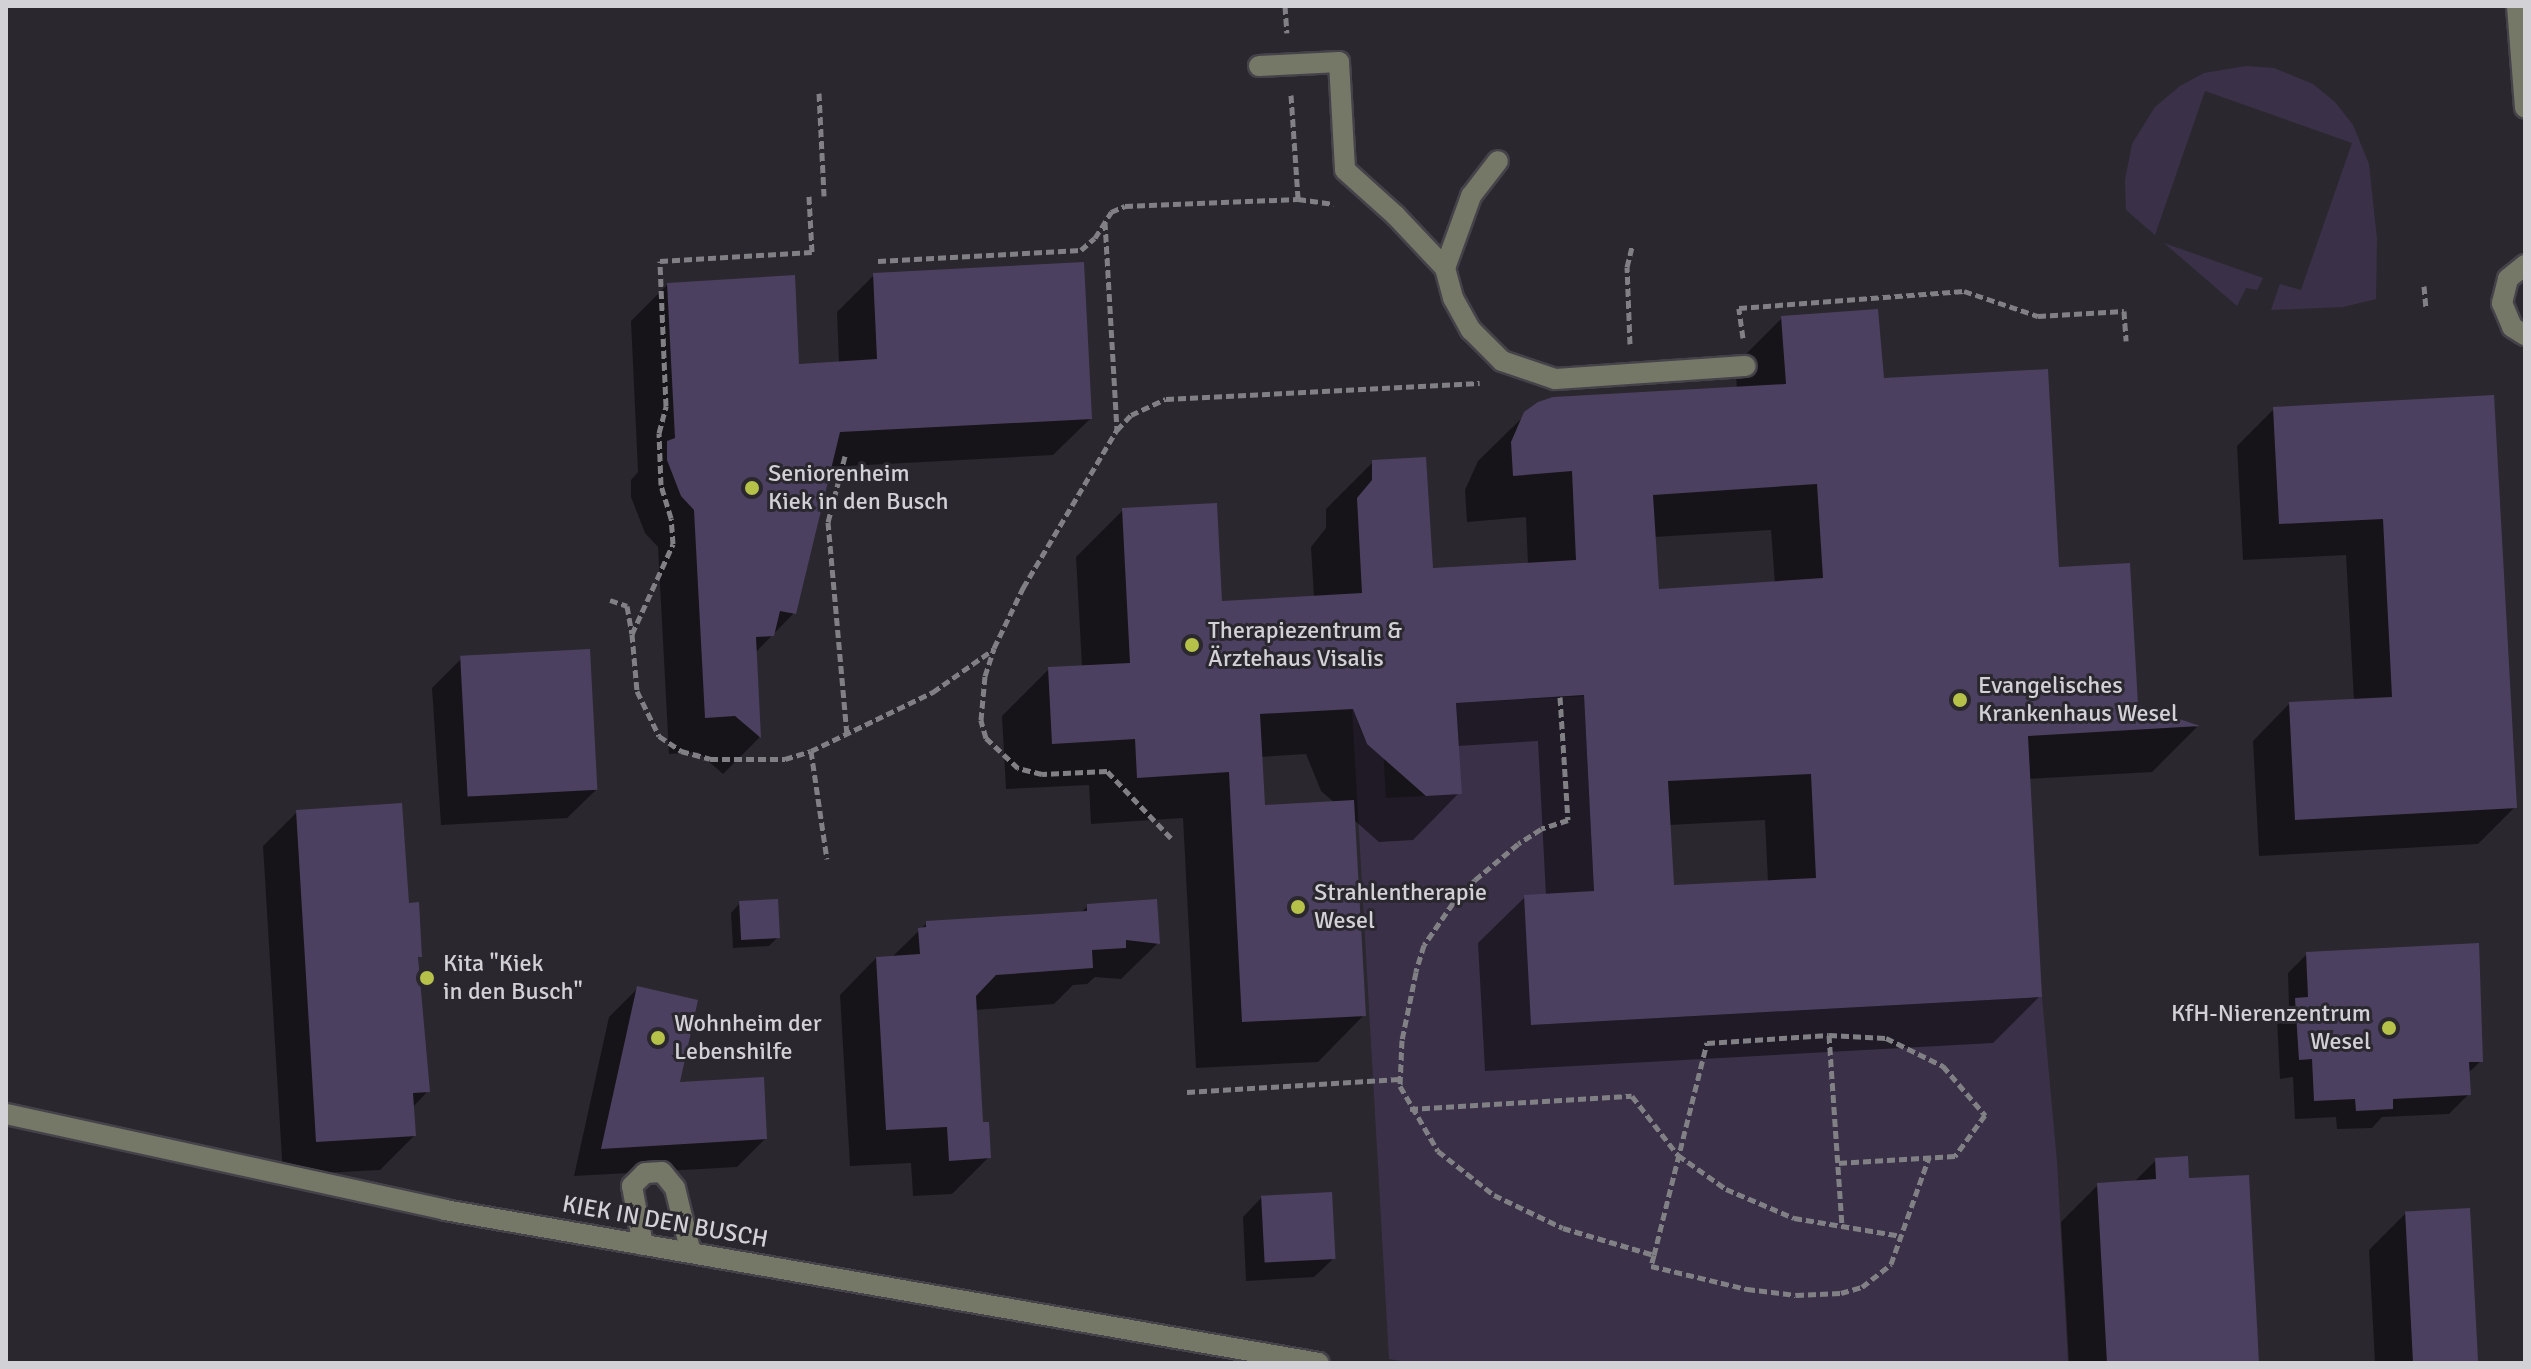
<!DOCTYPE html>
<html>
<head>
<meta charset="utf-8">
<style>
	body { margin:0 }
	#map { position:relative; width:2531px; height:1369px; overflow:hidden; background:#2a272f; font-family:Signika,sans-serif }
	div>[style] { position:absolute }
	.green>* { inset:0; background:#3a3148 }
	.shadow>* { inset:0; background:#0007 }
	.building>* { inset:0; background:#4c4060; transform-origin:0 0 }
	.path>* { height:5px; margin-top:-2.5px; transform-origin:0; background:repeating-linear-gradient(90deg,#818085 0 8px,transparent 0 12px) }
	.roads { filter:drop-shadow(2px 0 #45424a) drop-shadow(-2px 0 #45424a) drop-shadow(0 2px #45424a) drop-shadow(0 -2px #45424a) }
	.minor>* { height:20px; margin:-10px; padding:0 10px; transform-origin:10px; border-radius:10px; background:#757867 }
	.dots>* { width:22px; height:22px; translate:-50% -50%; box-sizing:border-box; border:4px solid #2a272f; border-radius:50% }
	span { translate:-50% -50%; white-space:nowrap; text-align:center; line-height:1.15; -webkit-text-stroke:6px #2a272f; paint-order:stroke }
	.poi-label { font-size:24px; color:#d2d1d5 }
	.left { translate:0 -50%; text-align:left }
	.right { translate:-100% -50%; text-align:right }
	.street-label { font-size:24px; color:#d2d1d5 }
	.frame { position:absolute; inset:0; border:8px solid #d2d1d5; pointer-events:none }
</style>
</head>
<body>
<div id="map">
	<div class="green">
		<div style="clip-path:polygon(2246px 66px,2274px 68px,2313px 84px,2335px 102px,2353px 125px,2369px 164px,2377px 239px,2376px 299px,2343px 307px,2271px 310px,2280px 284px,2301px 290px,2352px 143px,2205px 91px,2155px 235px,2126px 210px,2125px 180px,2132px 144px,2155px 107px,2180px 86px,2204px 73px)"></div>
		<div style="clip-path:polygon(2164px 243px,2263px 278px,2257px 290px,2246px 288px,2237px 306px)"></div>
		<div style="clip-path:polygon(1584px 696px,1594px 891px,1532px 1025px,2042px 997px,2057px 1162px,2068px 1363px,1412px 1363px,1389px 1359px,1352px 709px,1357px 709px,1359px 727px,1367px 744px,1383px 747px,1386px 798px,1461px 794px,1456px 703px)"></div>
	</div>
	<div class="shadow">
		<div style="clip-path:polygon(874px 275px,1090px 419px,1053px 455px,829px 467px,794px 613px,755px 653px,759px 738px,723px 774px,698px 752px,669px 754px,658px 547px,645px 533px,631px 497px,631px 480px,638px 472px,631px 321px,667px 285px,798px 366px,839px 363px,837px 312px)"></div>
		<div style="clip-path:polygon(evenodd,1782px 318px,1882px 380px,2057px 569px,2136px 706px,2197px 727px,2152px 772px,2028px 779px,2040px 996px,1993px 1043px,1485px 1071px,1478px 943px,1525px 897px,1546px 896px,1538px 741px,1457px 746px,1459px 793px,1413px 840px,1379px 842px,1353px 819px,1364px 1015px,1318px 1062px,1196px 1068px,1183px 818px,1091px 824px,1089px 785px,1006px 789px,1002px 716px,1049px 669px,1082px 667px,1076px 557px,1123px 510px,1220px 603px,1314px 598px,1311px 547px,1326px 528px,1326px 509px,1373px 462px,1431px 570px,1528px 565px,1526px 517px,1467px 522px,1465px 490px,1478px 461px,1526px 414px,1737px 389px,1735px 365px,1782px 318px,1771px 530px,1775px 584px,1658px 591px,1654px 537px,1771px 530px,1782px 318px,1306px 754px,1321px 791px,1335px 803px,1263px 807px,1260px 757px,1306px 754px,1782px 318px,1765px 820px,1768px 882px,1672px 887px,1669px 825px,1765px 820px)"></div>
		<div style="clip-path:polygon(2493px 397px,2515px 807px,2478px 844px,2259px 856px,2253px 741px,2289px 704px,2354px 701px,2346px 555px,2243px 560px,2237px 446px,2274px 409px)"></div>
		<div style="clip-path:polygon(461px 659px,596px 790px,567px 818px,441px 825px,432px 688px)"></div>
		<div style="clip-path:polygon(297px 812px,407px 905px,420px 956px,416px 960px,428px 1091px,412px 1108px,414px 1136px,380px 1170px,283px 1175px,263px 846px)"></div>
		<div style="clip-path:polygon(740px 903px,778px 937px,769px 946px,733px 948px,731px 913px)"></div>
		<div style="clip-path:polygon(1088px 906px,1158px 943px,1121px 979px,1095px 977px,1087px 984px,1073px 985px,1054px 1004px,975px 1010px,981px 1124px,989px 1157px,952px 1194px,913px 1196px,911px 1163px,850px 1166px,840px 995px,876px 958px,891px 958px,927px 923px,1080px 913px)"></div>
		<div style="clip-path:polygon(2307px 954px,2481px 1061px,2467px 1074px,2469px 1094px,2449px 1114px,2382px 1117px,2372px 1128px,2337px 1129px,2336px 1117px,2295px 1119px,2293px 1077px,2280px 1079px,2277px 1019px,2289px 1007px,2288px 973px)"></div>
		<div style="clip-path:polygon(638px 988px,677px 1085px,765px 1139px,737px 1167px,574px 1176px,609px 1017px)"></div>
		<div style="clip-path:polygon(2156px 1160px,2187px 1180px,2257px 1363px,2069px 1363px,2061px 1222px,2098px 1185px,2133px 1183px)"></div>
		<div style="clip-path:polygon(1262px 1197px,1334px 1258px,1314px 1277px,1246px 1281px,1243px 1217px)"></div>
		<div style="clip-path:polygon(2406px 1213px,2476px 1363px,2375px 1363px,2369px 1250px)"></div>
	</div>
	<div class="building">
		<div style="clip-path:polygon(1084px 262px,1092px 419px,840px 432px,796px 614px,780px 611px,774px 636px,756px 637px,761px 738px,735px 716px,705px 718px,694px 510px,681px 496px,667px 460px,667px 441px,675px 438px,667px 283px,795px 275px,799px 364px,877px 359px,873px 273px)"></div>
		<div style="clip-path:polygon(evenodd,1878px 309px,1884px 378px,2048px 369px,2059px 567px,2130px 563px,2138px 705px,2200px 726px,2028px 736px,2042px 997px,1531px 1025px,1524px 895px,1594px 891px,1584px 695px,1456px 703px,1462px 794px,1426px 796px,1367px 744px,1353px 709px,1260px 714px,1265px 805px,1354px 800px,1366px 1016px,1242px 1022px,1229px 772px,1137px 778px,1135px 739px,1052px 744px,1048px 667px,1130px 663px,1122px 508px,1217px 503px,1222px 601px,1362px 593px,1357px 498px,1372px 480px,1372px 460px,1426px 457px,1433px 568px,1576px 560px,1572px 471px,1513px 476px,1511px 442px,1524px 412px,1538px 402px,1553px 397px,1786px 384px,1781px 316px,1878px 309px,1817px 484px,1823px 578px,1659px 589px,1653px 495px,1817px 484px,1878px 309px,1811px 774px,1816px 878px,1674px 885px,1668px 781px,1811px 774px)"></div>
		<div style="clip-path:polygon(2494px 395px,2517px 808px,2295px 820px,2289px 702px,2392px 697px,2383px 519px,2279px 524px,2273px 407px)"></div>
		<div style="left:590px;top:649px;width:141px;height:130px;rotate:87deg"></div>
		<div style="clip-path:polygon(402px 803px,409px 903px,419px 902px,422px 957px,418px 957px,430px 1092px,413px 1093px,416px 1136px,316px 1142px,296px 810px)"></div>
		<div style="left:778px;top:899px;width:39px;height:39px;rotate:87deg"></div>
		<div style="clip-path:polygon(1157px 899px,1160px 944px,1126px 940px,1126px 948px,1092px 950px,1093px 968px,996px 975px,976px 996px,983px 1122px,989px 1122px,991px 1158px,949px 1161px,947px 1127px,886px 1130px,876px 957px,920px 954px,918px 928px,926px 927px,926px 921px,1087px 911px,1087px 904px)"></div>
		<div style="clip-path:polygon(2479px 943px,2483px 1062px,2469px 1062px,2471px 1095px,2393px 1099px,2393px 1109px,2356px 1111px,2355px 1099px,2314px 1101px,2312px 1059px,2299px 1060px,2295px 998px,2308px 997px,2306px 952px)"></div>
		<div style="clip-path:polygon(637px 986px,698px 1000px,680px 1082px,764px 1077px,767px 1139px,601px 1149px)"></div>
		<div style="clip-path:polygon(2188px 1156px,2189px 1178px,2249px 1175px,2259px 1363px,2107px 1363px,2097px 1183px,2156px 1179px,2155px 1158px)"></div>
		<div style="left:1332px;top:1192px;width:67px;height:71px;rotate:87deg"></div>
		<div style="left:2470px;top:1208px;width:155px;height:65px;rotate:87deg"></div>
	</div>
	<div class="path">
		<div style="left:1285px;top:6px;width:27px;rotate:86deg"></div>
		<div style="left:819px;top:93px;width:103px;rotate:87.2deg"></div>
		<div style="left:1291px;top:95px;width:104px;rotate:86.1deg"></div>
		<div style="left:1105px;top:222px;width:208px;rotate:86.7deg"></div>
		<div style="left:878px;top:261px;width:203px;rotate:-3.1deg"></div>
		<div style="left:1081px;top:250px;width:18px;rotate:-41deg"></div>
		<div style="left:1095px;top:238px;width:31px;rotate:-58deg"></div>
		<div style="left:1111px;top:212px;width:15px;rotate:-23deg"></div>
		<div style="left:1125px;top:206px;width:173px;rotate:-2.3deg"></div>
		<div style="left:1298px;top:199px;width:36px;rotate:8deg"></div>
		<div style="left:2424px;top:286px;width:21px;rotate:85deg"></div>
		<div style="left:1743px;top:338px;width:30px;rotate:-98deg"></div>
		<div style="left:1739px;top:308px;width:226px;rotate:-4.3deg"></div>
		<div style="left:1964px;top:291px;width:78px;rotate:18.7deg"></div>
		<div style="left:2038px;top:316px;width:86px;rotate:-3.3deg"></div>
		<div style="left:2124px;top:311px;width:30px;rotate:86deg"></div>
		<div style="left:1630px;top:344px;width:77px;rotate:-92.2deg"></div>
		<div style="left:1627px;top:267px;width:21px;rotate:-76deg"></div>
		<div style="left:845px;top:456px;width:68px;rotate:104.4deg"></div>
		<div style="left:828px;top:522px;width:213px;rotate:84.9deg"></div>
		<div style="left:610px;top:600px;width:18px;rotate:19deg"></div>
		<div style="left:627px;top:606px;width:28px;rotate:80deg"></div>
		<div style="left:632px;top:634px;width:99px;rotate:-65.5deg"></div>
		<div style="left:673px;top:544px;width:26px;rotate:-94deg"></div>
		<div style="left:671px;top:518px;width:34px;rotate:-107deg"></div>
		<div style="left:661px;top:485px;width:52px;rotate:-92.2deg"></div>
		<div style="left:659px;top:433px;width:28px;rotate:-75deg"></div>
		<div style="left:666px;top:406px;width:145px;rotate:-92.4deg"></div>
		<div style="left:660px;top:261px;width:152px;rotate:-3.4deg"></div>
		<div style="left:812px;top:252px;width:56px;rotate:-93.1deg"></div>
		<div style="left:632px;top:634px;width:57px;rotate:85deg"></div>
		<div style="left:637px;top:691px;width:50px;rotate:63.9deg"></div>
		<div style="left:659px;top:736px;width:27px;rotate:34deg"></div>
		<div style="left:681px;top:751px;width:30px;rotate:15deg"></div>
		<div style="left:710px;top:759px;width:75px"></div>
		<div style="left:785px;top:759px;width:27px;rotate:-17deg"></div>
		<div style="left:811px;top:751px;width:136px;rotate:-25.8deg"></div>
		<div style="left:933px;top:692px;width:75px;rotate:-35.2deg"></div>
		<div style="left:1560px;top:697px;width:123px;rotate:86.3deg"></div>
		<div style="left:1568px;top:820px;width:28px;rotate:162deg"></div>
		<div style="left:1541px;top:829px;width:27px;rotate:147deg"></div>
		<div style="left:1518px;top:844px;width:56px;rotate:140.1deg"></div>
		<div style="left:1475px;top:880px;width:32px;rotate:134deg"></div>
		<div style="left:1453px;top:903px;width:51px;rotate:124.6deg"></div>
		<div style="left:1424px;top:945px;width:28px;rotate:107deg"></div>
		<div style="left:1416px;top:972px;width:69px;rotate:101.6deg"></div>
		<div style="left:1402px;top:1040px;width:46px;rotate:92.5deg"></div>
		<div style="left:1400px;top:1086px;width:75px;rotate:59.7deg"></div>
		<div style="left:1438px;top:1151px;width:71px;rotate:38.2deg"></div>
		<div style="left:1494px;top:1195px;width:76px;rotate:25.6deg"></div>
		<div style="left:1563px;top:1228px;width:95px;rotate:16.5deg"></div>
		<div style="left:1654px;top:1255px;width:11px;rotate:105deg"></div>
		<div style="left:1651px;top:1266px;width:99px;rotate:13.5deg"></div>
		<div style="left:1747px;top:1289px;width:49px;rotate:7deg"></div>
		<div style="left:1796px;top:1295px;width:45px;rotate:-2.5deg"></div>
		<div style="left:1841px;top:1293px;width:22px;rotate:-16deg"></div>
		<div style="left:1862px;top:1287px;width:37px;rotate:-38deg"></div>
		<div style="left:1891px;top:1264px;width:114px;rotate:-70.4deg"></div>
		<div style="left:811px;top:751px;width:109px;rotate:81.6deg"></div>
		<div style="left:1171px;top:838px;width:93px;rotate:-133.7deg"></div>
		<div style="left:1107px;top:771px;width:65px;rotate:177.4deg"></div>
		<div style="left:1042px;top:774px;width:25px;rotate:-166deg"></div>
		<div style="left:1018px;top:768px;width:44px;rotate:-136.8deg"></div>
		<div style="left:986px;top:738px;width:19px;rotate:-106deg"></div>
		<div style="left:981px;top:720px;width:44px;rotate:-84.8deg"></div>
		<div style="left:985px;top:676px;width:29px;rotate:-72deg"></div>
		<div style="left:994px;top:648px;width:67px;rotate:-64.2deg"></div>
		<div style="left:1023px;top:588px;width:184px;rotate:-59.3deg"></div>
		<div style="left:1117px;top:430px;width:21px;rotate:-47deg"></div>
		<div style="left:1131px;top:415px;width:38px;rotate:-25deg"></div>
		<div style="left:1166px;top:399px;width:314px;rotate:-2.9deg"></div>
		<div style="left:1829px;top:1035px;width:192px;rotate:86.1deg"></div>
		<div style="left:1187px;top:1092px;width:213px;rotate:-3.5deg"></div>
		<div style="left:1410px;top:1109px;width:222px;rotate:-3.4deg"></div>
		<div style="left:1632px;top:1096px;width:75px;rotate:52.1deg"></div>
		<div style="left:1678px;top:1155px;width:59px;rotate:35.3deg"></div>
		<div style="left:1726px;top:1189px;width:74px;rotate:23.1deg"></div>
		<div style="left:1794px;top:1218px;width:109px;rotate:9.5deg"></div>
		<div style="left:1654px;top:1255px;width:219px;rotate:-76deg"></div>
		<div style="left:1707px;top:1043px;width:122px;rotate:-3.8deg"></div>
		<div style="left:1829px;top:1035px;width:57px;rotate:3deg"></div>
		<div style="left:1886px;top:1038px;width:64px;rotate:26.2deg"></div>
		<div style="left:1943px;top:1066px;width:65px;rotate:49.4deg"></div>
		<div style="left:1985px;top:1115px;width:51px;rotate:126.2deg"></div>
		<div style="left:1955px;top:1156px;width:118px;rotate:176.6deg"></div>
	</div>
	<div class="roads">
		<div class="minor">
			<div style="left:2517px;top:6px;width:102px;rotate:85.5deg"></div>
			<div style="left:1259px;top:66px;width:80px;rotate:-2.9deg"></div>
			<div style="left:1339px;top:62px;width:108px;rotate:86.8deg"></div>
			<div style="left:1345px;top:170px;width:69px;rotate:42deg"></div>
			<div style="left:1396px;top:216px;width:71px;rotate:46.7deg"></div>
			<div style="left:1445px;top:268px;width:31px;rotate:75deg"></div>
			<div style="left:1453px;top:298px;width:37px;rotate:61deg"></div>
			<div style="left:1471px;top:330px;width:44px;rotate:45deg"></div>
			<div style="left:1502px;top:361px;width:56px;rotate:18.8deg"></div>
			<div style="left:1555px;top:379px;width:191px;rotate:-3.9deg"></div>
			<div style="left:2525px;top:265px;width:22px;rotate:141deg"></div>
			<div style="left:2508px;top:279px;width:25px;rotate:104deg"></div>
			<div style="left:2502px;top:303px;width:26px;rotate:67deg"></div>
			<div style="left:2512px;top:327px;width:15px;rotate:32deg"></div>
			<div style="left:1445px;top:268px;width:77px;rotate:-70.1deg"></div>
			<div style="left:1471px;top:196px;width:44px;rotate:-52.4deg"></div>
			<div style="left:6px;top:1114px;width:449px;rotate:12.3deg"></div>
			<div style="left:445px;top:1210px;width:887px;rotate:9.93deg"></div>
			<div style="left:643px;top:1245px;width:60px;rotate:-100.6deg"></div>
			<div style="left:632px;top:1186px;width:18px;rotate:-45deg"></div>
			<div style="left:645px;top:1173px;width:17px;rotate:-3deg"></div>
			<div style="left:662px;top:1172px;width:21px;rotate:51deg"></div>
			<div style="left:675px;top:1188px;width:67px;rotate:76.2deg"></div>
		</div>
	</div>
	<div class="dots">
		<div style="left:752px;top:488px;background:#b6c149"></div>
		<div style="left:1192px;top:645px;background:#b6c149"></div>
		<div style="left:1960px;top:700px;background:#b6c149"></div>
		<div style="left:1298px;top:907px;background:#b6c149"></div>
		<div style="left:427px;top:978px;background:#b6c149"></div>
		<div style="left:2389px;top:1028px;background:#b6c149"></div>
		<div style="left:658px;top:1038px;background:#b6c149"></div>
	</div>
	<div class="poi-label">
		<span class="left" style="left:768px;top:488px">Seniorenheim<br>Kiek in den Busch</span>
		<span class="left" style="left:1208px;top:645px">Therapiezentrum &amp;<br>Ärztehaus Visalis</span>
		<span class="left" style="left:1978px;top:700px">Evangelisches<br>Krankenhaus Wesel</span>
		<span class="left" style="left:1314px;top:907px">Strahlentherapie<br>Wesel</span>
		<span class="left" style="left:443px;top:978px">Kita "Kiek<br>in den Busch"</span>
		<span class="right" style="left:2371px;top:1028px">KfH-Nierenzentrum<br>Wesel</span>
		<span class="left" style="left:674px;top:1038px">Wohnheim der<br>Lebenshilfe</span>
	</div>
	<div class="street-label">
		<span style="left:665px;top:1222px;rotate:10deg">KIEK IN DEN BUSCH</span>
	</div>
	<div class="frame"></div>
</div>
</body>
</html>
